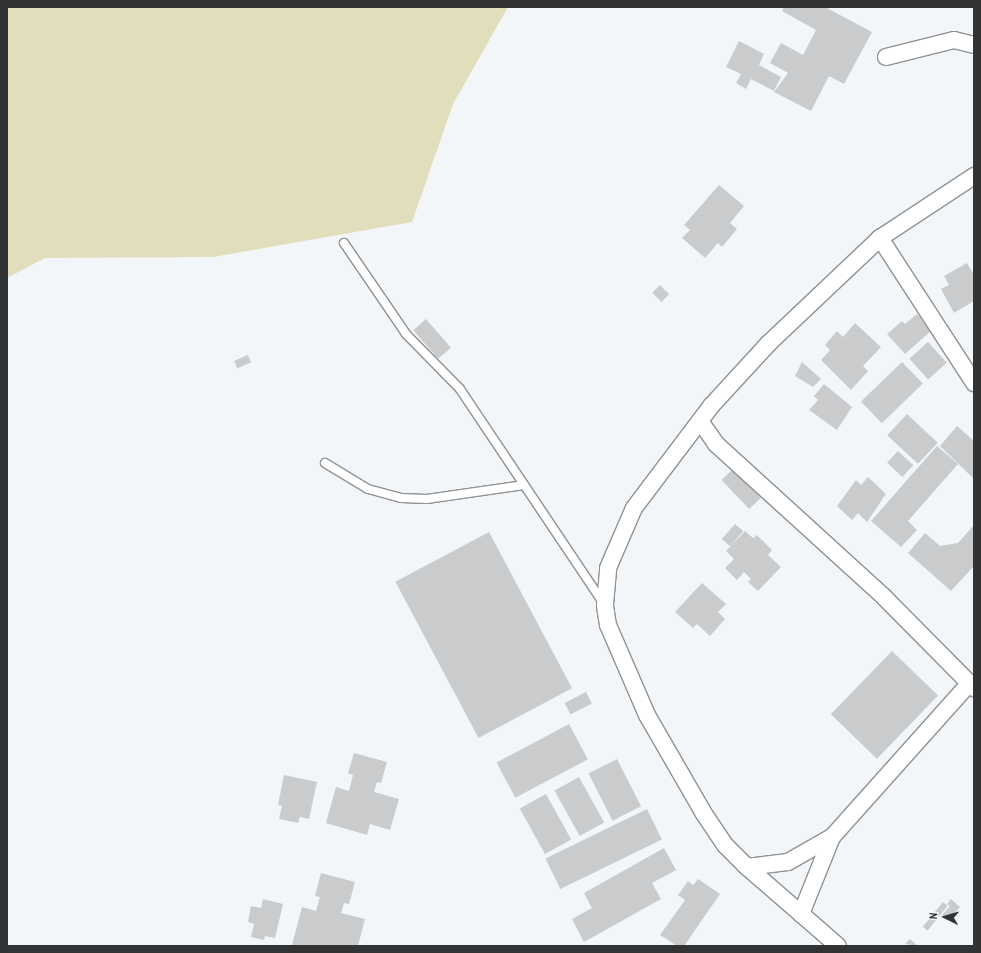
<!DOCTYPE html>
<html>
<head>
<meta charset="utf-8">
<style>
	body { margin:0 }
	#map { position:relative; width:981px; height:953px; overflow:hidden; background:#f3f6f8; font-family:"Archivo Narrow",sans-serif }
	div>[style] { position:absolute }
	.green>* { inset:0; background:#e1debb }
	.building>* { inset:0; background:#c9cbcd; transform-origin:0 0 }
	.roads { filter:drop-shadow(1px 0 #909295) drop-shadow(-1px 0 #909295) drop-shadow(0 1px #909295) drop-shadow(0 -1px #909295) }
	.lane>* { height:8px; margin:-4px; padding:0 4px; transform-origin:4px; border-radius:4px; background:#fff }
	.street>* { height:16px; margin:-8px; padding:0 8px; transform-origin:8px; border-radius:8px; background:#fff }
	span { translate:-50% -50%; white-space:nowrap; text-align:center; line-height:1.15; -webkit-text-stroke:3.5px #f3f6f8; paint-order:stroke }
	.frame { position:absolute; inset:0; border:8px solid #323334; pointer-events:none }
	.north { position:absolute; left:925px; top:897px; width:40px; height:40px; -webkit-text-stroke:3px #f3f6f8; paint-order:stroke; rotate:275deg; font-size:11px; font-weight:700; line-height:16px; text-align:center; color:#323334 }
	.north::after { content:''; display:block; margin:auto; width:14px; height:18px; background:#323334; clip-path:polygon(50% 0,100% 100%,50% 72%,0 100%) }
</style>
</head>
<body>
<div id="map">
	<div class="green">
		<div style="clip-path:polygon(7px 7px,508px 7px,453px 104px,412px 222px,213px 257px,45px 258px,7px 278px)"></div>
	</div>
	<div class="building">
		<div style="clip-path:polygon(784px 7px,825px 7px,872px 32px,844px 84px,829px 76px,811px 111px,774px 92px,788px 73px,770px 63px,781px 43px,803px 55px,816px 30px,782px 11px)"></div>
		<div style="clip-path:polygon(739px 41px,764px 54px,759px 65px,781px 77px,774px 91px,751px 79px,746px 89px,736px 83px,741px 74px,726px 67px)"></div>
		<div style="clip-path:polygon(719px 185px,744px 206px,730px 223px,737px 229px,722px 247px,718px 243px,705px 258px,682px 238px,690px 230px,684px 225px)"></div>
		<div style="clip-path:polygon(967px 263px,974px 275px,974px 301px,954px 313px,941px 289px,949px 285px,944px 276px)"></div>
		<div style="left:660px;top:285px;width:13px;height:11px;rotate:45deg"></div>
		<div style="clip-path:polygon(917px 314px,932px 330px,905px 354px,887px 334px,902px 321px,905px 324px)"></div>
		<div style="left:426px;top:319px;width:38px;height:17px;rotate:49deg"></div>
		<div style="clip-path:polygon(855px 323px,881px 347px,863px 366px,868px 371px,851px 390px,821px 360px,830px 350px,825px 345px,837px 331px,843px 337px)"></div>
		<div style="left:928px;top:342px;width:28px;height:25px;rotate:48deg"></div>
		<div style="left:248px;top:355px;width:8px;height:15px;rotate:67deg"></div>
		<div style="clip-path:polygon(802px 362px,821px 379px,813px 387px,795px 376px)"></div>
		<div style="left:902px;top:362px;width:30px;height:57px;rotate:46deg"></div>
		<div style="clip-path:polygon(824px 384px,852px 407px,837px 430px,809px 410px,818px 400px,814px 396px)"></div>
		<div style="left:907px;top:414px;width:42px;height:29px;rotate:43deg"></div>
		<div style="clip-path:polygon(957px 426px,974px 441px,974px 479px,940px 446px)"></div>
		<div style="clip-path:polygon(937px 446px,958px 464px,908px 521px,917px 530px,901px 547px,871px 521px)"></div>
		<div style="left:898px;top:451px;width:21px;height:16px;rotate:43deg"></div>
		<div style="left:733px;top:469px;width:40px;height:16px;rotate:46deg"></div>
		<div style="clip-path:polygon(868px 477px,886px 494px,867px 522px,858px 513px,852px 520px,837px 506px,856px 480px,861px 485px)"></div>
		<div style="left:735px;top:524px;width:11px;height:20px;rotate:41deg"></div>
		<div style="clip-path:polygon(974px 525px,974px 566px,951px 591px,908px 553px,925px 533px,940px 546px,958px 543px)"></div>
		<div style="clip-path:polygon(745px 531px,753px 538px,757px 535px,772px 550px,768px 555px,781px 567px,758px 591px,748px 582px,751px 579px,744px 572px,737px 580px,725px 568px,734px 559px,726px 551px)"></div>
		<div style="left:489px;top:532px;width:177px;height:106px;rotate:62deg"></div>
		<div style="clip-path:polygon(702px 583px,726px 604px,718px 612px,725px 619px,710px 636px,697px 624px,693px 628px,675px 612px)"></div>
		<div style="left:892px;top:651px;width:64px;height:88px;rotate:44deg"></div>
		<div style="left:586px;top:692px;width:13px;height:24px;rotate:63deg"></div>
		<div style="left:569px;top:724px;width:40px;height:82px;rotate:62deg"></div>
		<div style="clip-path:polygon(354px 753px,387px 762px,381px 783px,377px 782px,374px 792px,399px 799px,390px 830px,370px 824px,367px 835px,326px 823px,336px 787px,349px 791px,353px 775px,348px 773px)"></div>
		<div style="left:617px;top:759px;width:53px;height:32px;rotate:63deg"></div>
		<div style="clip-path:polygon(284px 775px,317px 782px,309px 819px,300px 817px,298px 823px,279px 819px,282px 806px,278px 805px)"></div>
		<div style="left:579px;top:777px;width:52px;height:28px;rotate:61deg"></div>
		<div style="left:546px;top:794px;width:52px;height:30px;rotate:61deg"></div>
		<div style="left:647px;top:809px;width:34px;height:113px;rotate:64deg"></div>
		<div style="clip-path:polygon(664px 848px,676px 870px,652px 883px,661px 899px,584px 942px,572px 919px,592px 908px,584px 893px)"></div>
		<div style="clip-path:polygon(321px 873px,355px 882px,349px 904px,344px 903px,341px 913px,365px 919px,358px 946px,292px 945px,302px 907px,316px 911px,320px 897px,315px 896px)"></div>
		<div style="clip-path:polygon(698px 879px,720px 894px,684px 946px,677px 946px,660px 935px,685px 900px,678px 895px,688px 881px,693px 885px)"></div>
		<div style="clip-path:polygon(263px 899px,283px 904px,275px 938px,265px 936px,264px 940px,251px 937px,254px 924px,248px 922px,251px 906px,261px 908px)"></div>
		<div style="clip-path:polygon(951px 899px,960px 907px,948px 920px,942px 915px,950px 906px,947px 904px)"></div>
		<div style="left:943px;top:902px;width:6px;height:32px;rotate:39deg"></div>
		<div style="clip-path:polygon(910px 939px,918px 946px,905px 944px)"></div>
	</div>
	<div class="roads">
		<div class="lane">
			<div style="left:344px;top:243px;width:110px;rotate:55.7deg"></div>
			<div style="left:406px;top:334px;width:77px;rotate:45.5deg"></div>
			<div style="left:460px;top:389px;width:257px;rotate:56.2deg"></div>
			<div style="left:325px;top:463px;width:50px;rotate:31.2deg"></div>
			<div style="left:368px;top:489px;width:34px;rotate:15deg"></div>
			<div style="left:401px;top:498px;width:26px;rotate:2deg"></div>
			<div style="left:427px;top:499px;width:98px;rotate:-8.2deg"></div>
		</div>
		<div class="street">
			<div style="left:886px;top:57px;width:70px;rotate:-14deg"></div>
			<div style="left:954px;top:40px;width:21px;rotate:14deg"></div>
			<div style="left:880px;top:238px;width:173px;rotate:57deg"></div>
			<div style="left:700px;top:421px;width:28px;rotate:55deg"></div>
			<div style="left:716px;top:444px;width:229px;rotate:42.3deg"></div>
			<div style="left:885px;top:598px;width:127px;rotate:45.3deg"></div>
			<div style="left:747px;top:867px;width:41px;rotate:-7deg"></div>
			<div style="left:788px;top:862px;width:51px;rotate:-29.6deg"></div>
			<div style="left:832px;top:837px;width:205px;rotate:-48.2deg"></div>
			<div style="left:801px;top:914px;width:83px;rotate:-68.1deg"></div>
			<div style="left:838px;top:946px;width:121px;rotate:-139deg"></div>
			<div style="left:747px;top:867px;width:31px;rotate:-135deg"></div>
			<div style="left:725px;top:845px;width:40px;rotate:-124deg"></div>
			<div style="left:703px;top:812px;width:112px;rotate:-120deg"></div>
			<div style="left:647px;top:715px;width:98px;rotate:-113.4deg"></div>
			<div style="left:608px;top:625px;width:20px;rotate:-99deg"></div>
			<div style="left:605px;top:605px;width:37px;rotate:-85deg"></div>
			<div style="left:608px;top:568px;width:65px;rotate:-66.6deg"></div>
			<div style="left:634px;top:508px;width:129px;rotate:-52.9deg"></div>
			<div style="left:712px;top:405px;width:84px;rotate:-47.4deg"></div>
			<div style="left:769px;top:343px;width:153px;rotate:-43.4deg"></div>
			<div style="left:880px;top:238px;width:113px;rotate:-33.4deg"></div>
		</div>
	</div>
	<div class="frame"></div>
	<div class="north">N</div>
</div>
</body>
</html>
